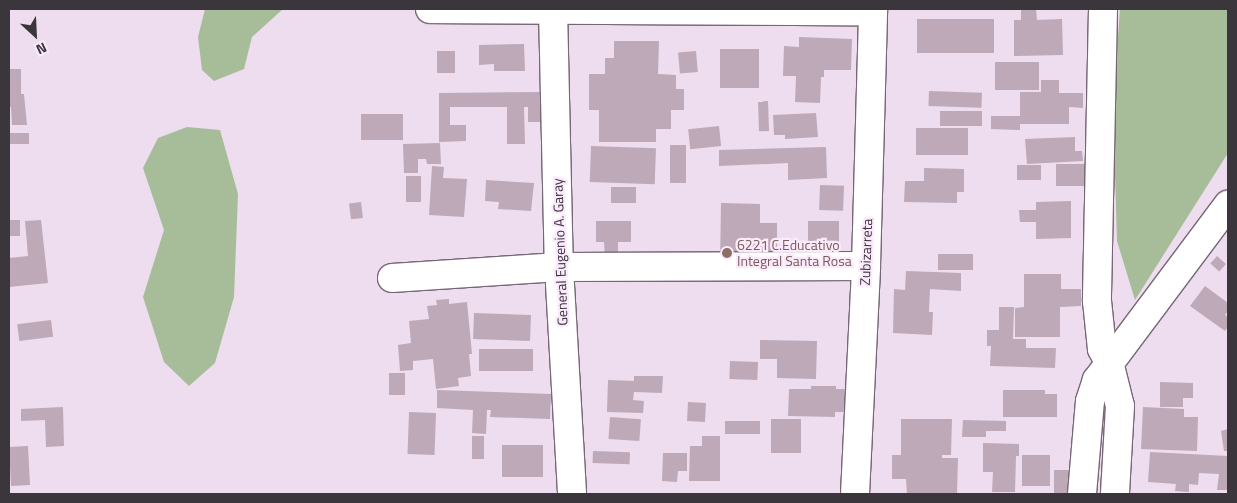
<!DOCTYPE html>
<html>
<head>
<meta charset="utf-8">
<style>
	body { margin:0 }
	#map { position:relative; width:1237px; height:503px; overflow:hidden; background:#eeddef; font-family:"Titillium Web",sans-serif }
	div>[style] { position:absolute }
	.forest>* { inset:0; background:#a7bd9a }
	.building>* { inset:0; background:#bda9b7; transform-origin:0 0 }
	.roads { filter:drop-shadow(1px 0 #766776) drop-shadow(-1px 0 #766776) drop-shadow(0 1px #766776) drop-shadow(0 -1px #766776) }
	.minor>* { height:28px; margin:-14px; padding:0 14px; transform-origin:14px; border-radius:14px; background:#fff }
	.dots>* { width:14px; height:14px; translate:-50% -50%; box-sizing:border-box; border:2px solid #fbeafc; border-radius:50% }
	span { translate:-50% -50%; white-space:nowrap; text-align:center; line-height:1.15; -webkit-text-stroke:4.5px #fbeafc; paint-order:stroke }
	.education-label { font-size:14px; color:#785e54 }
	.left { translate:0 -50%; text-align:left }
	.street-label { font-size:14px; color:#3b353c }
	.frame { position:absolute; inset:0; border:10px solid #3b353c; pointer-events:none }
	.north { position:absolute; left:10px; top:10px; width:50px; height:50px; -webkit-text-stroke:4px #fbeafc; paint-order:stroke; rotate:155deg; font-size:14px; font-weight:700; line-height:20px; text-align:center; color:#3b353c }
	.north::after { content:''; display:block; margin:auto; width:18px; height:22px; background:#3b353c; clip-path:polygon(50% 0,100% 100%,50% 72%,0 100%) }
</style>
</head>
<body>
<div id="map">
	<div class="forest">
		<div style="clip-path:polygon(205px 9px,283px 9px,252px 37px,244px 69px,214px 81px,202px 70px,198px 37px)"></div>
		<div style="clip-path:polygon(1120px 9px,1228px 9px,1228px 153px,1135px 300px,1117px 241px,1113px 107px)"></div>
		<div style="clip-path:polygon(187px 127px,220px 130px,238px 194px,234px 297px,215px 363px,189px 386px,164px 362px,143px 297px,164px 230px,143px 168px,158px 138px)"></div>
	</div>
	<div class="building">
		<div style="clip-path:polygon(1021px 9px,1036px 9px,1037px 20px,1062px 19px,1063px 55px,1014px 56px,1014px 20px,1021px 20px)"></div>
		<div style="left:994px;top:19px;width:34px;height:77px;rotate:90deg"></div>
		<div style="clip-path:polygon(799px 37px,852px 39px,851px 70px,824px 70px,824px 77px,821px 77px,820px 103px,795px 102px,796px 76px,783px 76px,784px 46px,799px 47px)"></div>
		<div style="clip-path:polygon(614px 41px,659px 41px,658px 74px,676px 75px,676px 89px,684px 89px,684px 110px,671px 110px,671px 129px,656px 129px,656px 142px,599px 142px,599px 110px,589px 110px,589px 74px,605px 74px,605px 58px,614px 58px)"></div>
		<div style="clip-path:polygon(524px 44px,525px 71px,494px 71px,494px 64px,479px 65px,479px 45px)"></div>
		<div style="left:720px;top:49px;width:39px;height:39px"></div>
		<div style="left:437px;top:51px;width:18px;height:22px"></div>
		<div style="left:696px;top:51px;width:21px;height:18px;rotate:85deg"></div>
		<div style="left:1039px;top:62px;width:28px;height:44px;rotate:90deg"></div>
		<div style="clip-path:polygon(9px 69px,21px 69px,21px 94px,24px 94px,27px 125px,12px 125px,11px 107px,9px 107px)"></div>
		<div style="clip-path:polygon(1041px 80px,1059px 80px,1059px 93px,1083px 93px,1083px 108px,1069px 107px,1069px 124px,1020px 124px,1020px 130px,991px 129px,991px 116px,1020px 116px,1020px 92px,1041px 92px)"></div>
		<div style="left:929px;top:91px;width:53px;height:15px;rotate:2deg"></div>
		<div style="clip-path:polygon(547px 92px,542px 122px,528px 122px,528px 107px,524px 107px,525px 144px,507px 144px,507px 107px,450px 107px,450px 125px,466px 125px,466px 141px,439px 142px,439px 93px)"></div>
		<div style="left:768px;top:101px;width:30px;height:10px;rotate:88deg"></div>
		<div style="left:982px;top:111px;width:15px;height:42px;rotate:90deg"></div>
		<div style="clip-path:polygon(816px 113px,818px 137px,785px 139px,785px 135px,774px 135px,773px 115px)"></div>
		<div style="left:361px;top:114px;width:42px;height:26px"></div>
		<div style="left:719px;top:126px;width:20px;height:31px;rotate:84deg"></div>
		<div style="left:968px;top:128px;width:27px;height:52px;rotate:90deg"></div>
		<div style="left:29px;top:133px;width:11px;height:19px;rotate:90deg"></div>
		<div style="clip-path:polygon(1075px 137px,1075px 151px,1082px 151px,1083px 161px,1027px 164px,1025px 139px)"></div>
		<div style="clip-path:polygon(440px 143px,441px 164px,427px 164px,426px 159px,418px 159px,418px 173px,404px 173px,403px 144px)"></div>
		<div style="left:670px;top:145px;width:16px;height:38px"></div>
		<div style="left:591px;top:146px;width:65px;height:36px;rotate:2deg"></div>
		<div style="clip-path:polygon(826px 147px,827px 178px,788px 180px,788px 163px,719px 166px,719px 150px)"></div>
		<div style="left:1087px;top:164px;width:22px;height:31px;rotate:90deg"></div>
		<div style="left:1017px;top:165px;width:24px;height:15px"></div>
		<div style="clip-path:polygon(432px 166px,444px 167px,443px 178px,467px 179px,464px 217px,429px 215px)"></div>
		<div style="clip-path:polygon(924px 168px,964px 169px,964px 192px,957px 192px,957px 203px,904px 202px,905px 181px,924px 181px)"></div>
		<div style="left:406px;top:176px;width:15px;height:26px"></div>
		<div style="clip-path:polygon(486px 180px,534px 183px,531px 211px,498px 209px,499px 202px,485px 201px)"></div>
		<div style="left:820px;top:185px;width:24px;height:25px;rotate:2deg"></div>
		<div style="left:611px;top:187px;width:25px;height:16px"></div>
		<div style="clip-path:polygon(1071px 201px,1071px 238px,1036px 239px,1036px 222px,1020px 222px,1019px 210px,1036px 210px,1036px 202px)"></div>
		<div style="left:361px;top:202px;width:16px;height:12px;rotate:83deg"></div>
		<div style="clip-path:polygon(721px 203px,760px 204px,760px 223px,777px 223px,777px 256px,720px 265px)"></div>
		<div style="left:9px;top:220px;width:11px;height:16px"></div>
		<div style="clip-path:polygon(41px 220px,48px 283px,9px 287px,9px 258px,28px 256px,25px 221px)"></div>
		<div style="clip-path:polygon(596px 221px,631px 221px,631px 242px,618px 242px,618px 258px,605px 258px,604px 242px,596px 242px)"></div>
		<div style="left:808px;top:221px;width:31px;height:38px"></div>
		<div style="left:938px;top:254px;width:35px;height:16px"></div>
		<div style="left:1217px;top:256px;width:12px;height:10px;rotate:42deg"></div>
		<div style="clip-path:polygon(906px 271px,961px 273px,961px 291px,930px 289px,929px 312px,933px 312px,932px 335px,893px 333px,894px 289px,905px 290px)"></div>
		<div style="clip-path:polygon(1024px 274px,1061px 274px,1061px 289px,1081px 289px,1081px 306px,1060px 307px,1060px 337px,1015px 337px,1015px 308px,1024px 307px)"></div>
		<div style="clip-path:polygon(1205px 286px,1228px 303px,1228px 311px,1225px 315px,1228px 317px,1228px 327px,1225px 331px,1190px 306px)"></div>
		<div style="clip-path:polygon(449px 299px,449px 304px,467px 302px,472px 354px,469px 354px,471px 376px,458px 378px,459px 386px,436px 389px,433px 359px,413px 361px,413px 370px,400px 371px,398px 345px,411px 343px,409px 321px,429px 319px,427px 306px,437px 305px,436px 300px)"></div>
		<div style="clip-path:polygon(999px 307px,1014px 307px,1013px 339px,1026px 339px,1026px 348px,1056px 348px,1055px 368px,990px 366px,991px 346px,987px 346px,987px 330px,999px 330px)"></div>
		<div style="left:474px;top:313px;width:57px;height:26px;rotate:2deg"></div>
		<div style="left:51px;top:320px;width:17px;height:34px;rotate:83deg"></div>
		<div style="clip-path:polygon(760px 340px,817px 341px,816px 379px,777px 378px,777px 359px,760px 359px)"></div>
		<div style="left:479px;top:349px;width:54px;height:22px"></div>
		<div style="left:730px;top:361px;width:28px;height:18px;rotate:2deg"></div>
		<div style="left:389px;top:373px;width:16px;height:22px"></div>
		<div style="clip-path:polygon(634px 376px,663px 376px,662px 393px,634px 392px,633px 400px,644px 401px,643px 413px,607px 412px,608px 380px,634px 381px)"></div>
		<div style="clip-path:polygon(1160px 382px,1193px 383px,1193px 398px,1183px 398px,1183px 407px,1160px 407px)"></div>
		<div style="clip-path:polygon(811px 386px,836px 386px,836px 389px,849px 389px,849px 412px,835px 412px,835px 417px,788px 416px,789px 389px,811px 389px)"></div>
		<div style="clip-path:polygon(437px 390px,551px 394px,550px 419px,490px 417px,491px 410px,487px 410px,486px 434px,472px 433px,473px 410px,437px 408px)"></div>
		<div style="clip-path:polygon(1003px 390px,1045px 390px,1045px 394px,1057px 394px,1057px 417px,1003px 417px)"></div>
		<div style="left:688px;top:402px;width:18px;height:19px;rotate:3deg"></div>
		<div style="clip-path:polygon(63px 407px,64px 446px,46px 447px,45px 420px,21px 421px,21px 409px)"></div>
		<div style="clip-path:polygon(1143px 407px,1184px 409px,1184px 417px,1198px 417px,1197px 451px,1141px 449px)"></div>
		<div style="left:409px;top:412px;width:27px;height:42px;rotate:2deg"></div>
		<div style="left:610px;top:417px;width:31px;height:22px;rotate:4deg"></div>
		<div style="left:801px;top:419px;width:34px;height:30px;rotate:90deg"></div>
		<div style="clip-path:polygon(901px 419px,952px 419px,951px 455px,942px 455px,942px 458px,958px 458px,957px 494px,907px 494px,906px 479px,892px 479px,892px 455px,901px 455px)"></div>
		<div style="clip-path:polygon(963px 420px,1006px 421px,1006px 431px,986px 431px,986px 437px,962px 437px)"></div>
		<div style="left:760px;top:421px;width:13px;height:35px;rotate:90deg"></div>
		<div style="clip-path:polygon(1228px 429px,1228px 451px,1224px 451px,1221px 431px)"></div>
		<div style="left:472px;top:436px;width:12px;height:23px"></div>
		<div style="clip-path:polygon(702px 436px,720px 436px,720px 481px,689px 481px,690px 446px,702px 446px)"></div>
		<div style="clip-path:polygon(983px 443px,1019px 444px,1019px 456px,1016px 456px,1015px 492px,992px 492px,993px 472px,983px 472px)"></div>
		<div style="left:502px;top:445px;width:41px;height:32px"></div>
		<div style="left:28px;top:446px;width:39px;height:19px;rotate:87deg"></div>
		<div style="left:593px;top:451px;width:37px;height:12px;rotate:2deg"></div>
		<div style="clip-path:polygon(1150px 452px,1228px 456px,1228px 490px,1217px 490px,1219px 474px,1199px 473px,1198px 485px,1189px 484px,1189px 492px,1175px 491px,1176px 484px,1148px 482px)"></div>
		<div style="clip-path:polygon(663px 453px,687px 453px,687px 471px,678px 471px,677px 482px,662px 481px)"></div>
		<div style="left:1022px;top:455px;width:28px;height:31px"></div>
		<div style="left:1077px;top:470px;width:23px;height:23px;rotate:90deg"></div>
	</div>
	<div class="roads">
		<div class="minor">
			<div style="left:430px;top:9px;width:442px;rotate:0.3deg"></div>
			<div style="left:553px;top:9px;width:258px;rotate:88.7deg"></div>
			<div style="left:559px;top:267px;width:227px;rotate:86.7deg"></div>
			<div style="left:1103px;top:9px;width:292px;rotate:91.2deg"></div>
			<div style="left:1097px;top:301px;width:48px;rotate:84.1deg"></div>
			<div style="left:1102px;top:349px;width:15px;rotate:62deg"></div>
			<div style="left:1109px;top:362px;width:45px;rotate:76deg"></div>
			<div style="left:1120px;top:406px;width:88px;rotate:93.3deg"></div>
			<div style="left:392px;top:278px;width:167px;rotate:-3.8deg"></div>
			<div style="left:559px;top:267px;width:307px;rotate:-0.2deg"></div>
			<div style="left:855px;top:494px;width:228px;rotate:-87.2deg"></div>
			<div style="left:866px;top:266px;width:257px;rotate:-88.4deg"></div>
			<div style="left:1082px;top:494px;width:93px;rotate:-85.1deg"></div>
			<div style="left:1090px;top:401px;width:22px;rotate:-72deg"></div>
			<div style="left:1097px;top:380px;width:219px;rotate:-53.2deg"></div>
		</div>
	</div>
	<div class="dots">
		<div style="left:727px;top:253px;background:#8d6e63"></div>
	</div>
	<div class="education-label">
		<span class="left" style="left:737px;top:253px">6221 C.Educativo<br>Integral Santa Rosa</span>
	</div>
	<div class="street-label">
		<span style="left:560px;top:252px;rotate:-92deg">General Eugenio A. Garay</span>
		<span style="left:866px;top:252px;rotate:-88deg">Zubizarreta</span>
	</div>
	<div class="frame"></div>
	<div class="north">N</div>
</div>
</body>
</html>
